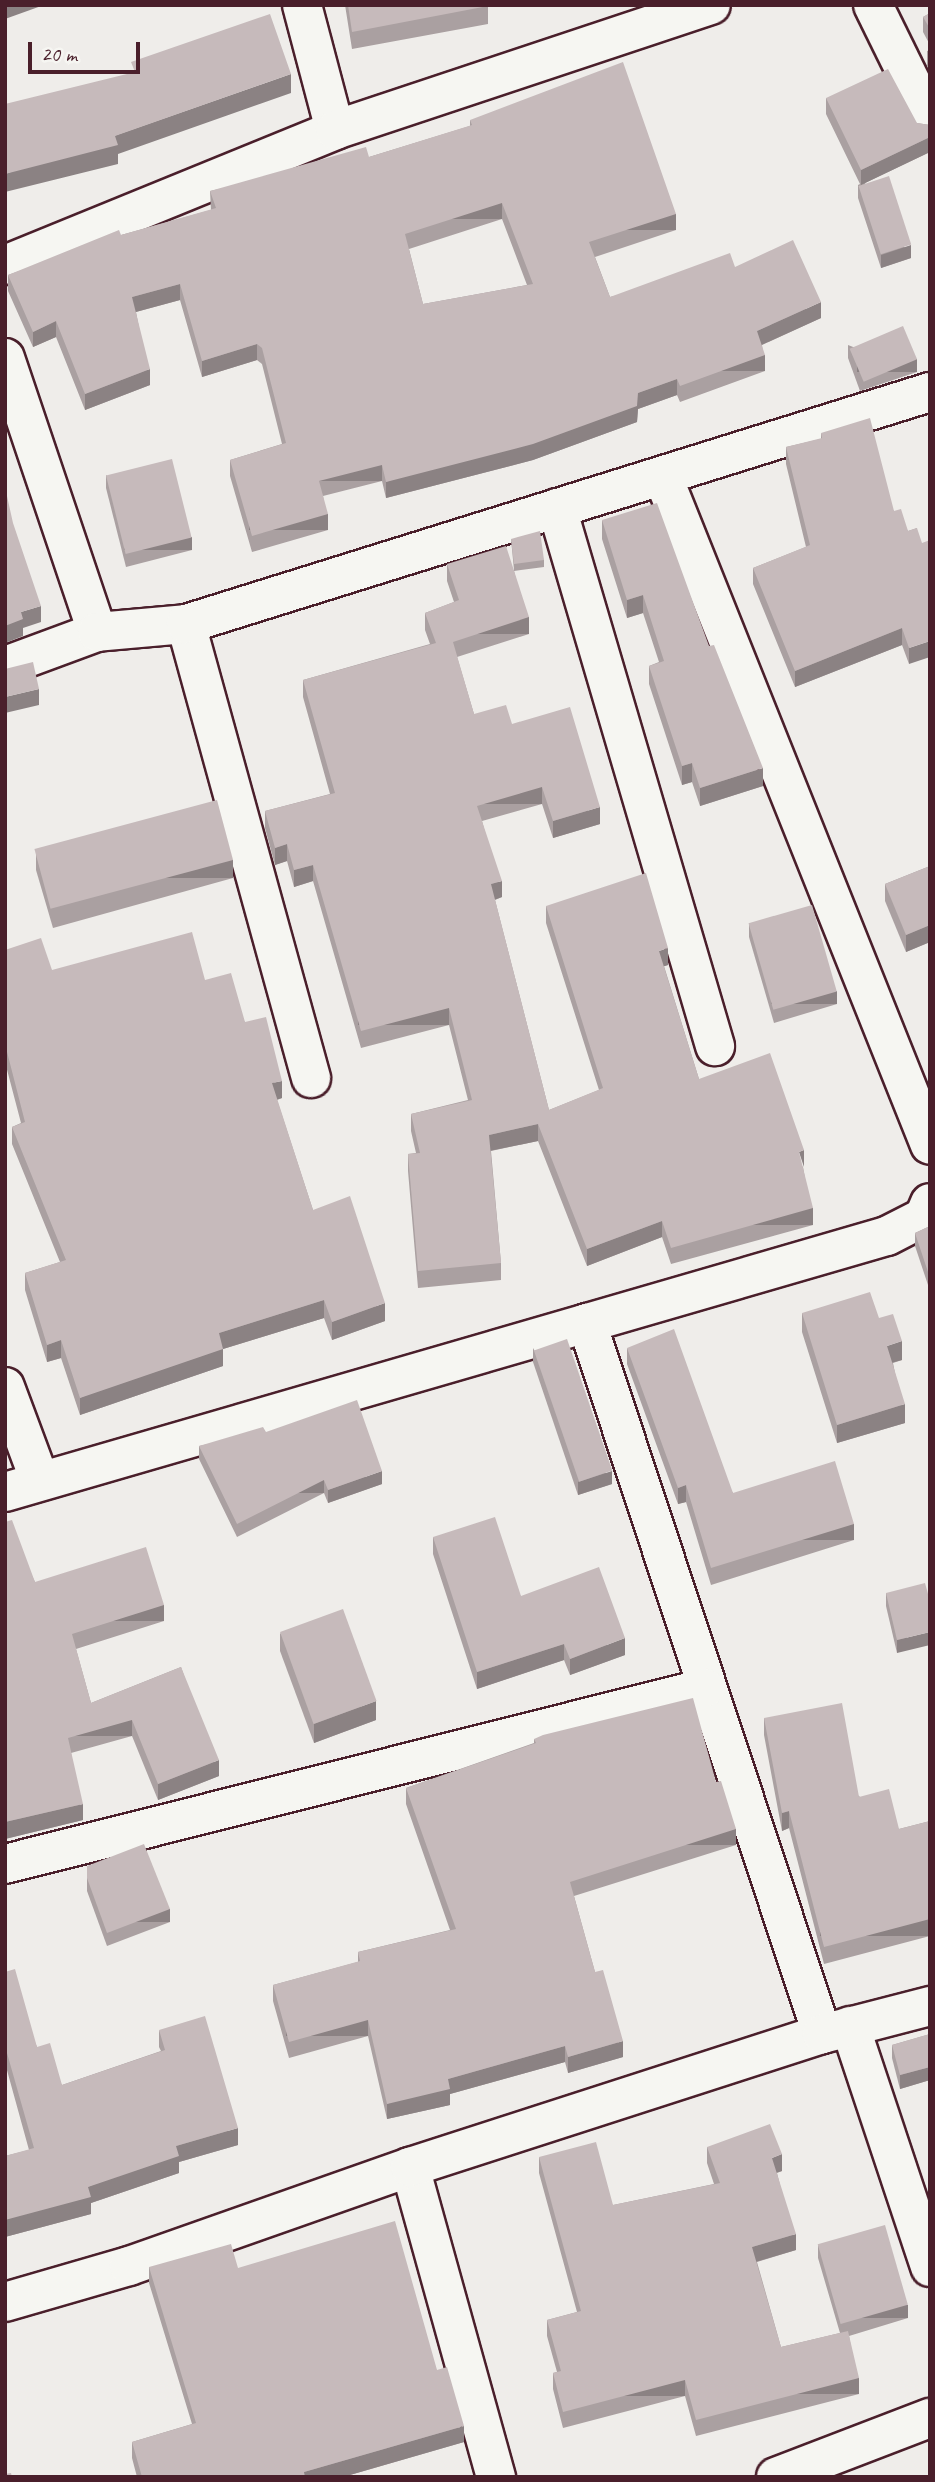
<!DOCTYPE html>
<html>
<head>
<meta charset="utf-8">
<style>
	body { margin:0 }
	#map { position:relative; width:935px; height:2482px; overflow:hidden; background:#efedea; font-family:Caveat,sans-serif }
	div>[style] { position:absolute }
	.roads { filter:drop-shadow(2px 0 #4a1f2b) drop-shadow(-2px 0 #4a1f2b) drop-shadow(0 2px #4a1f2b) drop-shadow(0 -2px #4a1f2b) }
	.street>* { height:38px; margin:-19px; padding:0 19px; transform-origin:19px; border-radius:19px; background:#f6f6f2 }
	.wall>* { inset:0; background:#aaa0a1 }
	.shaded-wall>* { inset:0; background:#8b8283; transform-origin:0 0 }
	.building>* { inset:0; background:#c6babb; transform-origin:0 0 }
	span { translate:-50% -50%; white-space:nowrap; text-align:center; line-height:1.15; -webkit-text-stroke:5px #f6f6f2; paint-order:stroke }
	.frame { position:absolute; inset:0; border:7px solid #4a1f2b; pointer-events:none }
	.scale { position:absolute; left:28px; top:42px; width:112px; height:32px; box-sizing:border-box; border:4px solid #4a1f2b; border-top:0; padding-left:9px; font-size:21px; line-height:24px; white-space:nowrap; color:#4a1f2b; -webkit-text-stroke:5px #f6f6f2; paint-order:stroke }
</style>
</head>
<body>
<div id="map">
	<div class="roads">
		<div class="street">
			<div style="left:302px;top:5px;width:129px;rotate:75.2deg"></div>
			<div style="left:873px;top:5px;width:129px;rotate:63.8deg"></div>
			<div style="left:5px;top:265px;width:357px;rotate:-22.2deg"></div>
			<div style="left:335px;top:130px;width:396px;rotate:-18.4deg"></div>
			<div style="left:5px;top:358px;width:289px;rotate:71.4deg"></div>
			<div style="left:663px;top:477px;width:719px;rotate:68.21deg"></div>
			<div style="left:557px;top:508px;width:561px;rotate:73.63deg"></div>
			<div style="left:186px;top:624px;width:471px;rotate:74.6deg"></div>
			<div style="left:5px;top:666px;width:98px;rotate:-20.3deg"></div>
			<div style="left:97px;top:632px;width:89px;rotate:-5.1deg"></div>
			<div style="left:186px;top:624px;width:779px;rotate:-17.32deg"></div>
			<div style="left:587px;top:1323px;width:749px;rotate:71.71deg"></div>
			<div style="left:5px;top:1387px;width:100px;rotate:69.6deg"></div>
			<div style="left:5px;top:1492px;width:918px;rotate:-16.19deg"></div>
			<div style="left:887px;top:1236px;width:42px;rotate:-27.2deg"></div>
			<div style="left:924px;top:1217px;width:15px;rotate:-67deg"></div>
			<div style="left:5px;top:1864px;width:722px;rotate:-14.11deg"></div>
			<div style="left:850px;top:2026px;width:254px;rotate:71.6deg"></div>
			<div style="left:410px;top:2167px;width:322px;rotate:74.5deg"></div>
			<div style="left:5px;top:2302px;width:129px;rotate:-16.2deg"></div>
			<div style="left:129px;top:2266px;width:298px;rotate:-19.4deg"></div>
			<div style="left:410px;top:2167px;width:433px;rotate:-17.9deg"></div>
			<div style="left:822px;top:2034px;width:112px;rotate:-14.5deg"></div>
			<div style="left:776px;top:2477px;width:165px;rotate:-21deg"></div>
		</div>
	</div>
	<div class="wall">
		<div style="clip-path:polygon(345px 5px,495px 5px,488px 7px,488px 24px,352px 49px)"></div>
		<div style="clip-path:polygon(930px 13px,930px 45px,923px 32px,923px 17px)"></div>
		<div style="clip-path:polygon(930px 50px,930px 71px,927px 66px,927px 51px)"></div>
		<div style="clip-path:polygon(826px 98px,917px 123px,930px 125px,930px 152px,865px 183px,911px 258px,881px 268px,858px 198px,858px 185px,860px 184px,826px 114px)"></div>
		<div style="clip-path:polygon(evenodd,470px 120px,676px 230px,595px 257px,610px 297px,735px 267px,821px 318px,762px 345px,765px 371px,680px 402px,677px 395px,638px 409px,637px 422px,533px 460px,386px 498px,382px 481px,323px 496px,328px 530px,252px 552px,230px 476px,230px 460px,282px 444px,262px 364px,257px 360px,202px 377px,180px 300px,136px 312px,150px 385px,85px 410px,56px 337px,33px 347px,8px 291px,8px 275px,121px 235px,211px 210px,210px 191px,369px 157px,470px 126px,470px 120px,502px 219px,527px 285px,423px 304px,409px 249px,502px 219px)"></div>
		<div style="clip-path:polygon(848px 345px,917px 372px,860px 391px,848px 358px)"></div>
		<div style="clip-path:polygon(821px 433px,894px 511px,908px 531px,917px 528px,909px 664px,902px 645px,795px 687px,753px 584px,753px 568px,806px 547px,786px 464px,786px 447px,821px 439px)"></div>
		<div style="clip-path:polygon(106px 475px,192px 550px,126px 567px,106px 488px)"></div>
		<div style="clip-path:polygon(602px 520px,709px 646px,763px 786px,700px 806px,692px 782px,682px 785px,649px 684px,649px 666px,659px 662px,643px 613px,627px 618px,602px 539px)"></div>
		<div style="clip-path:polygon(511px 539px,544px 560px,544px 567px,514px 571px,529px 634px,457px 657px,474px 714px,512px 724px,600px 824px,553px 838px,542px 804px,482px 821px,502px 897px,495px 900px,549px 1110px,599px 1090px,546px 923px,546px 906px,668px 965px,664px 966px,699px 1079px,803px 1167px,813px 1225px,671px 1264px,662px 1237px,587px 1266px,538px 1141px,491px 1151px,501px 1263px,501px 1280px,418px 1288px,408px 1171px,408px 1154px,416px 1153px,411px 1131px,411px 1114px,468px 1100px,449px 1025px,361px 1048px,313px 881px,294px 887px,287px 861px,275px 865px,265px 828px,265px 811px,330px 794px,303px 697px,303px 680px,430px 644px,425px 630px,425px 613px,454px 602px,447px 581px,447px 564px,514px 570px)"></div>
		<div style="clip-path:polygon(36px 853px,233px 878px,53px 928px,36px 870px)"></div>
		<div style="clip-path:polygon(930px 866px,930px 942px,906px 952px,885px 901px,885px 884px)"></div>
		<div style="clip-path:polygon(749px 924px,837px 1004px,774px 1023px,749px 937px)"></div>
		<div style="clip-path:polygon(5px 950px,52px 970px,205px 980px,245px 1022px,282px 1098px,277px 1100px,313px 1210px,385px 1321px,332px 1340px,324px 1318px,223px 1349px,223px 1366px,80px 1415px,61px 1358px,47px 1362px,25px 1290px,25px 1273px,60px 1262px,12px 1144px,12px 1127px,21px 1123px,5px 1062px)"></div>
		<div style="clip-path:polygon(930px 1226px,930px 1291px,915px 1246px,915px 1233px)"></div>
		<div style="clip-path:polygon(802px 1313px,902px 1360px,893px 1363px,905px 1423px,837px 1443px,802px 1332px)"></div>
		<div style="clip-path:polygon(533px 1348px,612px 1484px,578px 1495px,533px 1362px)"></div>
		<div style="clip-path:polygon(627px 1348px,733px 1493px,854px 1540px,711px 1585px,686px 1502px,678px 1504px,627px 1364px)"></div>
		<div style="clip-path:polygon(266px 1432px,382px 1484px,328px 1503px,324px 1493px,237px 1537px,199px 1459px,199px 1446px)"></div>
		<div style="clip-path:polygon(5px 1522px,35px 1582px,164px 1621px,76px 1649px,91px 1703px,181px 1667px,219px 1776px,158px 1800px,132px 1736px,71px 1753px,83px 1820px,5px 1839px)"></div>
		<div style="clip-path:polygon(433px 1537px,521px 1596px,625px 1655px,570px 1675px,564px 1660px,477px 1689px,433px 1554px)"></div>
		<div style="clip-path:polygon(886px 1593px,930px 1601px,897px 1653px,886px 1606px)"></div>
		<div style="clip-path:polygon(280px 1633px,376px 1720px,314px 1743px,280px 1651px)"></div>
		<div style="clip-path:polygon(764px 1718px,899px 1829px,930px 1821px,930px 1936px,824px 1964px,789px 1828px,782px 1831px,764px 1735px)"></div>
		<div style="clip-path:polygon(534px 1739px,716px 1782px,736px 1845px,574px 1896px,595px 1972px,623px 2057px,568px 2073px,565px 2062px,450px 2094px,450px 2105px,387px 2119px,368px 2036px,289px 2058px,273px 2001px,273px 1985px,358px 1962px,358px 1952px,450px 1930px,406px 1804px,406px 1788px,534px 1743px)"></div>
		<div style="clip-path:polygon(87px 1866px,170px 1922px,107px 1946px,87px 1891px)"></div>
		<div style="clip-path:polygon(5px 1972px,37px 2047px,62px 2085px,161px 2051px,159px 2047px,159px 2030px,238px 2145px,179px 2162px,179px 2173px,91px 2203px,91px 2214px,5px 2237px,5px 2156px,29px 2150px,5px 2063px)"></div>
		<div style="clip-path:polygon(930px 2034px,930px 2080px,900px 2089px,892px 2058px,892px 2045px)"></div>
		<div style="clip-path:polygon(707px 2147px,782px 2171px,777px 2173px,796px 2250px,757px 2262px,781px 2347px,840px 2333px,818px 2258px,818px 2245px,908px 2318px,849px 2336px,859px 2394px,696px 2436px,685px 2396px,563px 2428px,553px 2389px,553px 2373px,557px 2372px,547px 2336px,547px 2320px,577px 2312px,539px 2173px,539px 2157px,613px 2205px,714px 2184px,707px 2163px)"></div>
		<div style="clip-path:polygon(149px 2267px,238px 2268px,437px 2370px,464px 2442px,343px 2477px,137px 2477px,132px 2458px,132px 2442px,192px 2424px,149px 2283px)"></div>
	</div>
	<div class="shaded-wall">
		<div style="clip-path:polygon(5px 5px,44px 5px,5px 19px)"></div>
		<div style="clip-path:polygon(291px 74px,291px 93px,118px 154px,118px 164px,5px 192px,5px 174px)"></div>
		<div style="clip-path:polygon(930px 137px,930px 152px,861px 185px,861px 170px)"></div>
		<div style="left:502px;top:203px;width:16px;height:102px;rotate:90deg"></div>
		<div style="left:676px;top:214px;width:16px;height:91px;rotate:90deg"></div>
		<div style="clip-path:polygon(911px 245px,911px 258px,881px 268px,881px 255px)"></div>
		<div style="clip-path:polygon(180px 284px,180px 300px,132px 313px,132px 297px)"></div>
		<div style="clip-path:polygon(821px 302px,821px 318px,757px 347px,757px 331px)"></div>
		<div style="clip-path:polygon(56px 321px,56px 337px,33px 347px,33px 332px)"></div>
		<div style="clip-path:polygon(257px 344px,257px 360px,202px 377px,202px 361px)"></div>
		<div style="left:765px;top:355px;width:16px;height:90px;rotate:90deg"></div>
		<div style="left:917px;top:359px;width:13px;height:60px;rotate:90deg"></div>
		<div style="clip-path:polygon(150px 369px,150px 385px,85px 410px,85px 394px)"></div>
		<div style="clip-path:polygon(677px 379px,677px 395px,638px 409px,637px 422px,533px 460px,386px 498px,386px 482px)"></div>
		<div style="left:382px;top:465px;width:16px;height:65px;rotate:90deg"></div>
		<div style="left:328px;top:514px;width:16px;height:79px;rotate:90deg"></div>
		<div style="left:192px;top:537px;width:13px;height:68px;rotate:90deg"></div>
		<div style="clip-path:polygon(643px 595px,643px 613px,627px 618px,627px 600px)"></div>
		<div style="clip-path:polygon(41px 606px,41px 622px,23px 628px,23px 636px,5px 643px,5px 626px,21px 612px)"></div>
		<div style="left:529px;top:617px;width:17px;height:80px;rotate:90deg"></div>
		<div style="clip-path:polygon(902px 628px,902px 645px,795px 687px,795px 671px)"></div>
		<div style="clip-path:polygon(930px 641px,930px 657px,909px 664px,909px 648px)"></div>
		<div style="clip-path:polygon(39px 689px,39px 705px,5px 713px,5px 697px)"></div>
		<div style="clip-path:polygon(692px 763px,692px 782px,682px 785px,682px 766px)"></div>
		<div style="clip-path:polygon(763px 768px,763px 786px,700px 806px,700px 788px)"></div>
		<div style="left:542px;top:787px;width:17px;height:68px;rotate:90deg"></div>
		<div style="clip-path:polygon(600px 807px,600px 824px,553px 838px,553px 821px)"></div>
		<div style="clip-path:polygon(287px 844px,287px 861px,275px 865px,275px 848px)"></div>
		<div style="left:233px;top:860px;width:18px;height:187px;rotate:90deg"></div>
		<div style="clip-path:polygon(313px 865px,313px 881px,294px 887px,294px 870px)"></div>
		<div style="clip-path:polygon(502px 881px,502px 897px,491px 901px,491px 884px)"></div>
		<div style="clip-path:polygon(930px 925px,930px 942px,906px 952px,906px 935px)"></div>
		<div style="clip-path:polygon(668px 948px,668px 965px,659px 968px,659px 951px)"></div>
		<div style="left:837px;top:991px;width:13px;height:66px;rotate:90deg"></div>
		<div style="left:449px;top:1008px;width:17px;height:91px;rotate:90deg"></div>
		<div style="clip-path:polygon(282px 1081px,282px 1098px,272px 1101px,272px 1083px)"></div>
		<div style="clip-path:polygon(538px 1124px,538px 1141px,489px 1151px,489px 1135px)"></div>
		<div style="clip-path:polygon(804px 1150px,804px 1167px,799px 1152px)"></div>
		<div style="left:813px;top:1208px;width:17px;height:148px;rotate:90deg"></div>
		<div style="clip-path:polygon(662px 1221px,662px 1237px,587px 1266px,587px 1249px)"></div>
		<div style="clip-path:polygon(324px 1300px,324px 1318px,223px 1349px,223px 1366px,80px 1415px,80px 1398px,219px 1333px)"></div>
		<div style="clip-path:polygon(385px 1303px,385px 1321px,332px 1340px,332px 1322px)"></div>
		<div style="clip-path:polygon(61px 1340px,61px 1358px,47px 1362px,47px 1345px)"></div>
		<div style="clip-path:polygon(902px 1341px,902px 1360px,887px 1364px,887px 1346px)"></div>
		<div style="clip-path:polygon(905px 1404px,905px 1423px,837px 1443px,837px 1425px)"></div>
		<div style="clip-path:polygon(382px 1471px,382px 1484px,328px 1503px,328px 1490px)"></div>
		<div style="clip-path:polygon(612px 1471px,612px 1484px,578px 1495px,578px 1482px)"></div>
		<div style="left:324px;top:1480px;width:13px;height:97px;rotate:90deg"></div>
		<div style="clip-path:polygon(686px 1485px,686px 1502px,678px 1504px,678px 1488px)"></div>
		<div style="left:854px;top:1524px;width:16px;height:150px;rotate:90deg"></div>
		<div style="left:164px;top:1605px;width:16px;height:96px;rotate:90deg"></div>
		<div style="clip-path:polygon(930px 1632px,930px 1645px,897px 1653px,897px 1640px)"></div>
		<div style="clip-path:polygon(625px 1638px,625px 1655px,570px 1675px,570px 1659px)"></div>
		<div style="clip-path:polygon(564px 1644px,564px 1660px,477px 1689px,477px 1672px)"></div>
		<div style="clip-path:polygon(376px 1701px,376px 1720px,314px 1743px,314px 1724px)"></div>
		<div style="left:132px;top:1720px;width:16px;height:66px;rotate:90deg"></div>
		<div style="clip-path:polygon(219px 1760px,219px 1776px,158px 1800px,158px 1784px)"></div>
		<div style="clip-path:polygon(83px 1804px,83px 1820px,5px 1839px,5px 1822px)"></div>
		<div style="clip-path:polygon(789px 1811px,789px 1828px,782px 1831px,782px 1813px)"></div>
		<div style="left:736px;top:1829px;width:16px;height:174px;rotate:90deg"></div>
		<div style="left:170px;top:1909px;width:13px;height:67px;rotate:90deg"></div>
		<div style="left:930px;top:1919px;width:17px;height:110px;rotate:90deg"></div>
		<div style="left:368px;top:2020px;width:16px;height:82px;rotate:90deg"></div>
		<div style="clip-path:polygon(623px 2041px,623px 2057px,568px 2073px,568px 2057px)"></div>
		<div style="clip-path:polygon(565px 2046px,565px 2062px,450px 2094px,450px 2105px,387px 2119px,387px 2104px,448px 2079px)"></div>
		<div style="clip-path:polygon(930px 2067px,930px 2080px,900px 2089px,900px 2075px)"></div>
		<div style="clip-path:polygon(238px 2128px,238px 2145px,179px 2162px,179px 2173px,91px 2203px,91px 2214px,5px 2237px,5px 2220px,88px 2187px,176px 2146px)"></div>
		<div style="clip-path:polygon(782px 2154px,782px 2171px,772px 2174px,772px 2158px)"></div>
		<div style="clip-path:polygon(796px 2234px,796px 2250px,752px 2263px,752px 2247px)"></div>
		<div style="left:908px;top:2305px;width:13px;height:69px;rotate:90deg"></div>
		<div style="left:859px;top:2378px;width:16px;height:168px;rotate:90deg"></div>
		<div style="left:685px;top:2380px;width:16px;height:126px;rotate:90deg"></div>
		<div style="clip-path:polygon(464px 2426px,464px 2442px,343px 2477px,304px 2477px,304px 2472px)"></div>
	</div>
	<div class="building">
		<div style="clip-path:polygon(348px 5px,488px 5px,488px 6px,352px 32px)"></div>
		<div style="clip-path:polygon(930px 13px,930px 29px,923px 17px)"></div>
		<div style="clip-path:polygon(270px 14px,291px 74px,115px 136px,118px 145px,5px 174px,5px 104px,135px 72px,131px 62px)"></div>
		<div style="clip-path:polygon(evenodd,623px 62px,676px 214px,589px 242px,610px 297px,730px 253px,735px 267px,793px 240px,821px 302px,757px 331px,765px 355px,680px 386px,677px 379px,638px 393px,637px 406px,533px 444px,386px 482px,382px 465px,319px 481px,328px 514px,252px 536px,230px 460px,286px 443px,262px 348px,257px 344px,202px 361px,180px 284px,132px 297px,150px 369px,85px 394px,56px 321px,33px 332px,8px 275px,119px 230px,121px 235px,216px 208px,210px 191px,366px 147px,369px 157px,472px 125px,470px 120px,623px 62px,502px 203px,533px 284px,423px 304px,405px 234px,502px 203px)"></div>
		<div style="clip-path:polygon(888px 69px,917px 123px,930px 125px,930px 137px,861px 170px,826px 98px)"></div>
		<div style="left:889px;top:176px;width:72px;height:32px;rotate:72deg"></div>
		<div style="left:903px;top:326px;width:36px;height:58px;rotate:67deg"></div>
		<div style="clip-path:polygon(870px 418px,894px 511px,901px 509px,908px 531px,917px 528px,922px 543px,930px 540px,930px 641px,909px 648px,902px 628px,795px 671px,753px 568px,810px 545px,786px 447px,822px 438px,821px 433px)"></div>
		<div style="left:172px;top:459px;width:81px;height:68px;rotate:76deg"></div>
		<div style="clip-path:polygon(5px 487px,13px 523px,41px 606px,21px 612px,23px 619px,5px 626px)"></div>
		<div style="clip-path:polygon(657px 503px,709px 646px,714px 645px,763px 768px,700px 788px,692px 763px,682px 766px,649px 666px,664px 661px,643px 595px,627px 600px,602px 520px)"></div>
		<div style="clip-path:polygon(540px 531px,544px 560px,514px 564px,511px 539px)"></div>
		<div style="clip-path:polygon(506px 546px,529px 617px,453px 642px,474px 714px,506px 705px,512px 724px,570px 707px,600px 807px,553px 821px,542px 787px,477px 806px,502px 881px,491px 884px,549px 1110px,603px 1088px,546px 906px,646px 873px,668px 948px,659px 951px,699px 1079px,770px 1053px,804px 1150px,799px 1152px,813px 1208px,671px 1248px,662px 1221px,587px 1249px,538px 1124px,489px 1135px,501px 1263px,418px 1271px,408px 1154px,420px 1153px,411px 1114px,472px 1100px,449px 1008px,361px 1031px,313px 865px,294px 870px,287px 844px,275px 848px,265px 811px,335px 793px,303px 680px,436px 643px,425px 613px,459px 600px,447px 564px)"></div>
		<div style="clip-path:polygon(33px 662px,39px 689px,5px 697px,5px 669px)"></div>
		<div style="left:217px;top:800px;width:62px;height:189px;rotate:75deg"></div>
		<div style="clip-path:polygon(930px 866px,930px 925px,906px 935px,885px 884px)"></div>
		<div style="left:812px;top:905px;width:90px;height:66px;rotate:74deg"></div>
		<div style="clip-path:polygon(192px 932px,205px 980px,231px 973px,245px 1022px,266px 1017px,282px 1081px,272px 1083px,313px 1210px,350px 1196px,385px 1303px,332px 1322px,324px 1300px,219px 1333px,223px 1349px,80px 1398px,61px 1340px,47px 1345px,25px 1273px,66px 1260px,12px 1127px,25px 1122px,5px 1044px,5px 950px,41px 938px,52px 970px)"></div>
		<div style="clip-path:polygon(930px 1226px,930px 1278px,915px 1233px)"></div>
		<div style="clip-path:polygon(870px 1292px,879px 1318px,893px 1314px,902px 1341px,887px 1346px,905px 1404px,837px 1425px,802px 1313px)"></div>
		<div style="clip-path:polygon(674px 1329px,733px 1493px,835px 1461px,854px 1524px,711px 1568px,686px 1485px,678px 1488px,627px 1348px)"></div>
		<div style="left:567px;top:1339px;width:139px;height:35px;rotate:71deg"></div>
		<div style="clip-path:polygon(357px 1400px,382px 1471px,328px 1490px,324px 1480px,237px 1524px,199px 1446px,263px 1427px,266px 1432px)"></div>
		<div style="clip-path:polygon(495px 1517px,521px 1596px,599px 1567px,625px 1638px,570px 1659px,564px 1644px,477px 1672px,433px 1537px)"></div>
		<div style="clip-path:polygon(12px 1520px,35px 1582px,146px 1547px,164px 1605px,72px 1634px,91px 1703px,181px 1667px,219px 1760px,158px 1784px,132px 1720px,68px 1738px,83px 1804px,5px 1822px,5px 1522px)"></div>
		<div style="clip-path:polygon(925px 1583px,930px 1601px,930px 1632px,897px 1640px,886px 1593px)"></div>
		<div style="left:343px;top:1609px;width:98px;height:67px;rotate:70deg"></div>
		<div style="clip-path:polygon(693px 1698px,716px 1782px,721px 1781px,736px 1829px,570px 1882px,595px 1972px,603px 1970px,623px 2041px,568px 2057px,565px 2046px,448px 2079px,450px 2089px,387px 2104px,368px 2020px,289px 2042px,273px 1985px,360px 1961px,358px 1952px,456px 1929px,406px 1788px,536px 1743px,534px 1739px,543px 1735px)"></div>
		<div style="clip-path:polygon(842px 1703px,859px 1797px,889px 1789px,899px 1829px,930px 1821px,930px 1919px,824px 1947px,789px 1811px,782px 1813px,764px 1718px)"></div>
		<div style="clip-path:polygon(144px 1844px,170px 1909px,107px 1933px,87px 1878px,87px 1866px)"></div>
		<div style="clip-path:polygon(15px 1969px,37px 2047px,50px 2043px,62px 2085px,165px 2050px,159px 2030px,205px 2016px,238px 2128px,176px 2146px,179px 2156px,88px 2187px,91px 2197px,5px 2220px,5px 2156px,34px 2148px,5px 2046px,5px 1972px)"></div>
		<div style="clip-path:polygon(930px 2034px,930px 2067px,900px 2075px,892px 2045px)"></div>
		<div style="clip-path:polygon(770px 2124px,782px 2154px,772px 2158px,796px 2234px,752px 2247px,781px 2347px,848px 2331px,859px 2378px,696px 2420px,685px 2380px,563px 2412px,553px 2373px,561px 2371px,547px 2320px,581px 2311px,539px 2157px,596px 2142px,613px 2205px,720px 2183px,707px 2147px)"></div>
		<div style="clip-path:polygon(395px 2221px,437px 2370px,447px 2367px,464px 2426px,304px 2472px,305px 2477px,142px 2477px,132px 2442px,196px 2423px,149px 2267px,231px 2244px,238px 2268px)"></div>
		<div style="left:885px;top:2225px;width:83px;height:70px;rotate:74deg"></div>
		<div style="clip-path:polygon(11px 2473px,12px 2477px,5px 2477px,5px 2474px)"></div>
	</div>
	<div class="frame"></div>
	<div class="scale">20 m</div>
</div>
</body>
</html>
